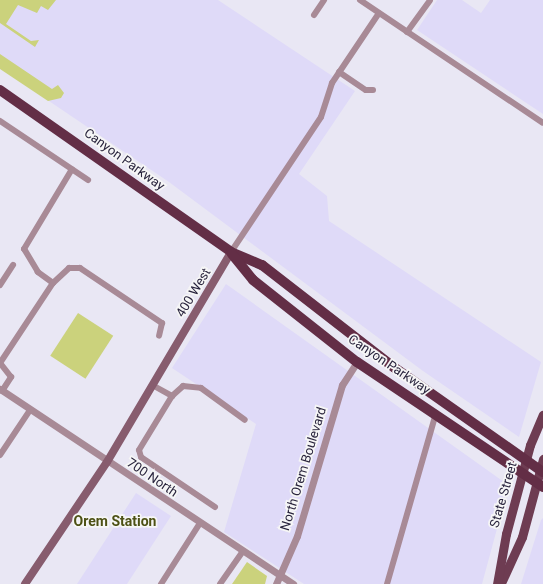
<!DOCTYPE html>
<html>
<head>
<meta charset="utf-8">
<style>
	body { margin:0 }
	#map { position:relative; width:543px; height:584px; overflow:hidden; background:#e9e7f4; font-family:Roboto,sans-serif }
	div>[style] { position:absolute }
	.built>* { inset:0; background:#dfdaf8 }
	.green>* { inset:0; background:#cbd27c; transform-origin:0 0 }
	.minor>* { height:6px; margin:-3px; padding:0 3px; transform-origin:3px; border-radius:3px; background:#a88a96 }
	.tertiary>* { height:7px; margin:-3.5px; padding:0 3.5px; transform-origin:3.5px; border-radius:3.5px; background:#a88a96 }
	.secondary>* { height:8px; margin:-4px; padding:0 4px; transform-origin:4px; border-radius:4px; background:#875c6e }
	.primary>* { height:9px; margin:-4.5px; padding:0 4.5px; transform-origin:4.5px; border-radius:4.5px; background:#6e3c52 }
	.trunk>* { height:10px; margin:-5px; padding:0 5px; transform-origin:5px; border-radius:5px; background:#632e46 }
	span { translate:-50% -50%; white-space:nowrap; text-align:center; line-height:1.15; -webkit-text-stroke:3.5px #f6f6f6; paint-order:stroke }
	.street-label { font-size:13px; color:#2a253e }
	.neighbourhood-label { font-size:14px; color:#4d5115; font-weight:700 }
</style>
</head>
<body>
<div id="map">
	<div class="built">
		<div style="clip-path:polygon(0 0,218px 0,355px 91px,299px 174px,327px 196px,329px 221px,541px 362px,519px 437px,423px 371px,169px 182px,0 68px)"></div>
		<div style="clip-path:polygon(437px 0,462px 0,481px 13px,490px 0,543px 0,543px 114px,417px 30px)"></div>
		<div style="clip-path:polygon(226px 284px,504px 482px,507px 492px,482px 584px,304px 584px,224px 532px,256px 424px,172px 368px)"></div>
		<div style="clip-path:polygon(136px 493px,171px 516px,127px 584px,77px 584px)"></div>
		<div style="clip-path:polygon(543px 518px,543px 584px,521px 584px,541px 520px)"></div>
	</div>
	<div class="green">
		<div style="clip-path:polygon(0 0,56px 0,48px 10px,41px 6px,37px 13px,18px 5px,6px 24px,31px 41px,39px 40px,35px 47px,0 23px)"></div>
		<div style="clip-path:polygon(0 54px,52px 89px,58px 85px,64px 93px,61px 98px,48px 101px,0 69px)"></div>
		<div style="left:78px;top:313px;width:42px;height:51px;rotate:33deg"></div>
		<div style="clip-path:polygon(247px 562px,267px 576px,265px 584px,232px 584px)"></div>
	</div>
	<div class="minor">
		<div style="left:360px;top:0;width:220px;rotate:33.9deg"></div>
		<div style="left:314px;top:15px;width:18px;rotate:-56deg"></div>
		<div style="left:407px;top:32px;width:39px;rotate:-54deg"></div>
		<div style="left:339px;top:72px;width:32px;rotate:34deg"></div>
		<div style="left:366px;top:90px;width:7px"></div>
		<div style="left:0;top:121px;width:106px;rotate:33.8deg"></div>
		<div style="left:231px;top:252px;width:162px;rotate:-56.3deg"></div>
		<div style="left:321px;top:117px;width:36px;rotate:-72deg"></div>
		<div style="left:332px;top:83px;width:84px;rotate:-56.1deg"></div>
		<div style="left:53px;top:283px;width:19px;rotate:-144deg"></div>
		<div style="left:38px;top:272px;width:27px;rotate:-121deg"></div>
		<div style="left:24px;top:249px;width:93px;rotate:-59deg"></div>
		<div style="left:0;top:285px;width:24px;rotate:-57deg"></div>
		<div style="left:154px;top:386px;width:21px;rotate:29deg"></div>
		<div style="left:2px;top:391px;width:17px;rotate:-57deg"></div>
		<div style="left:11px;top:377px;width:18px;rotate:-128deg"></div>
		<div style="left:0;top:363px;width:96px;rotate:-56.5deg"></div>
		<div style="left:53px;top:283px;width:22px;rotate:-43deg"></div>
		<div style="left:69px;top:268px;width:11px"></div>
		<div style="left:80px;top:268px;width:99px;rotate:33.9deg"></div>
		<div style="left:162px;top:323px;width:13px;rotate:103deg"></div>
		<div style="left:0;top:455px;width:54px;rotate:-56.3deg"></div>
		<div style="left:215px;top:507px;width:89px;rotate:-146deg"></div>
		<div style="left:141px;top:457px;width:7px;rotate:-106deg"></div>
		<div style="left:139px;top:450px;width:63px;rotate:-58.6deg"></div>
		<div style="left:172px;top:396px;width:15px;rotate:-42deg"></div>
		<div style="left:183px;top:386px;width:18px;rotate:6deg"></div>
		<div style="left:201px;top:388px;width:54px;rotate:36deg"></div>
		<div style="left:161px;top:584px;width:72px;rotate:-57.4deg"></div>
		<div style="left:220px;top:584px;width:40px;rotate:-55.1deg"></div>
		<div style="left:387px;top:584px;width:178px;rotate:-74deg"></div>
	</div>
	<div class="tertiary">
		<div style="left:0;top:389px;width:352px;rotate:33.6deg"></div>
		<div style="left:276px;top:584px;width:52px;rotate:-66.4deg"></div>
		<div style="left:297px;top:536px;width:158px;rotate:-73.4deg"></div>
		<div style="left:342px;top:385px;width:27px;rotate:-57deg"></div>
	</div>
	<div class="secondary">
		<div style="left:25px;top:584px;width:147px;rotate:-56.1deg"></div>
		<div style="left:107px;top:462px;width:244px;rotate:-59.4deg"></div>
	</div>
	<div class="primary">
		<div style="left:502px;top:581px;width:48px;rotate:-65.6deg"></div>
		<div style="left:522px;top:537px;width:81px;rotate:-74.9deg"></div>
		<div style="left:497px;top:584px;width:51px;rotate:-79.8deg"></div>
		<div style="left:506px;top:534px;width:92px;rotate:-74.9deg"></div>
		<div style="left:530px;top:445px;width:33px;rotate:-67deg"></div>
	</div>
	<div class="trunk">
		<div style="left:0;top:90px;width:282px;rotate:35deg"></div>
		<div style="left:231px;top:252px;width:34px;rotate:23deg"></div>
		<div style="left:262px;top:265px;width:168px;rotate:37.8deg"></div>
		<div style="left:395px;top:368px;width:181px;rotate:35.1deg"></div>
		<div style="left:232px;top:254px;width:33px;rotate:51deg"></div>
		<div style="left:253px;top:280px;width:132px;rotate:38.3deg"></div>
		<div style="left:357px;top:362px;width:224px;rotate:33.9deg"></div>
	</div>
	<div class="street-label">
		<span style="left:124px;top:160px;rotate:36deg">Canyon Parkway</span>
		<span style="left:194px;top:293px;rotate:-59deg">400 West</span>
		<span style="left:389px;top:365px;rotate:34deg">Canyon Parkway</span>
		<span style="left:304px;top:469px;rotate:-73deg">North Orem Boulevard</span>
		<span style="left:152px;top:478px;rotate:34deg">700 North</span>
		<span style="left:504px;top:495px;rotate:-74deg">State Street</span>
	</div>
	<div class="neighbourhood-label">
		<span style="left:115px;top:521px">Orem Station</span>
	</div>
</div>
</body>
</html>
